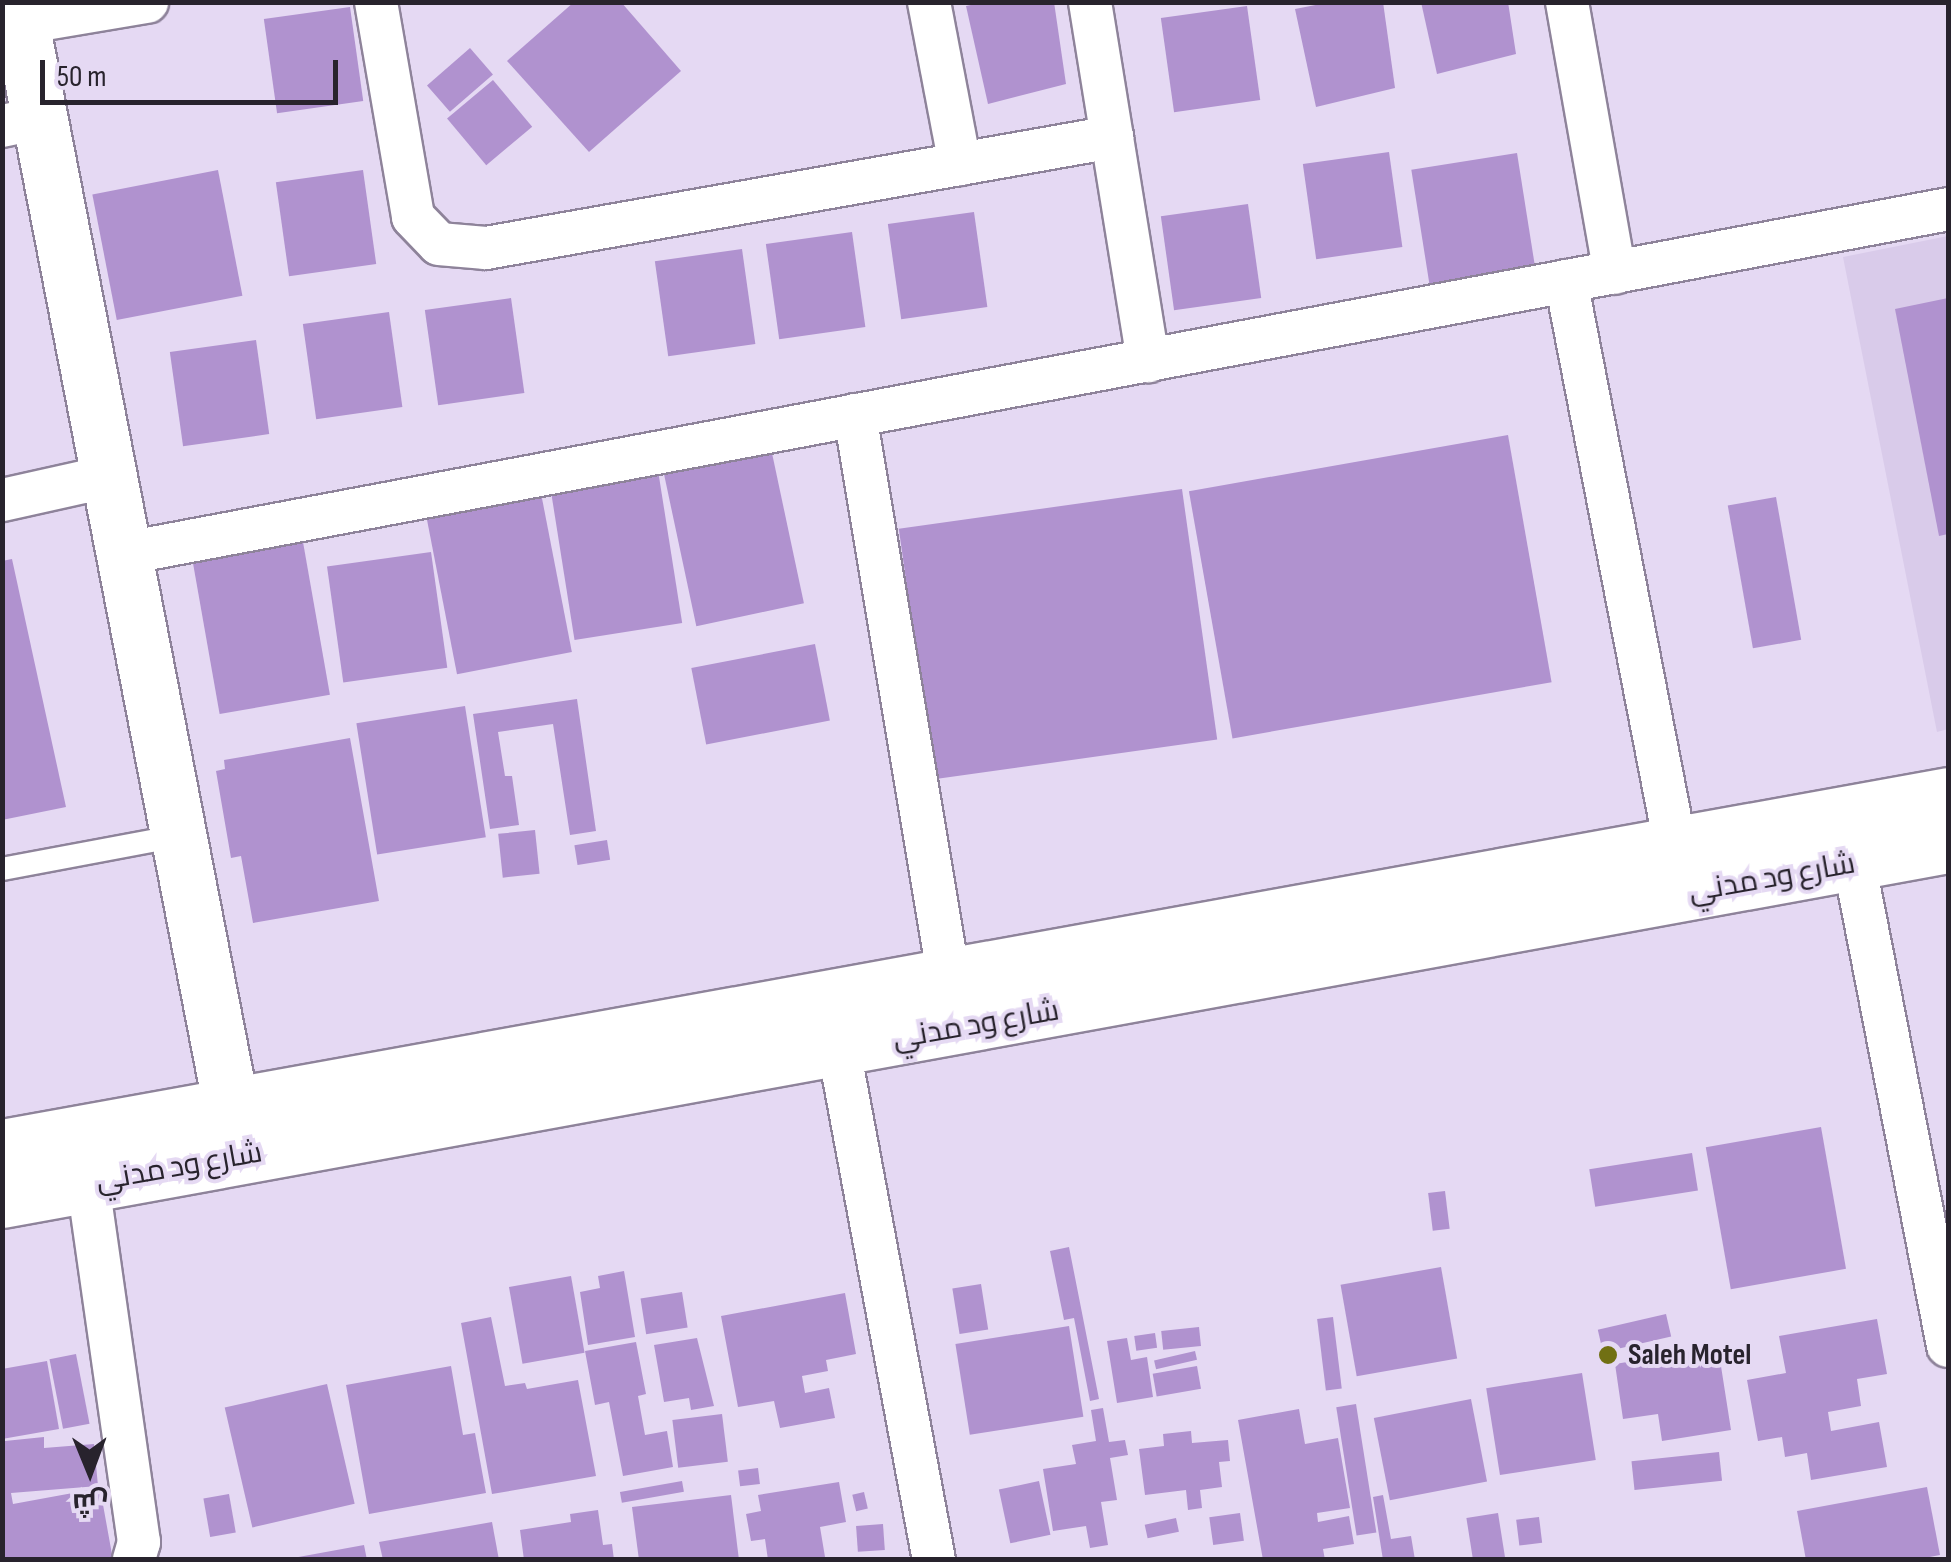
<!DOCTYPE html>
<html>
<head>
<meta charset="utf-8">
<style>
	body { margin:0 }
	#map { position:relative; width:1951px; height:1562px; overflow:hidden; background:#e5d9f3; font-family:"Sofia Sans Condensed",Cairo,sans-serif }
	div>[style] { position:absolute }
	.built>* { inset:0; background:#d9cbea }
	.building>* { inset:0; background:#b092cf; transform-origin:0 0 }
	.roads { filter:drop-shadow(2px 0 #8e839a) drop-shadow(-2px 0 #8e839a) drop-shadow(0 2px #8e839a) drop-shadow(0 -2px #8e839a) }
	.lane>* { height:22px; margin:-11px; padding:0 11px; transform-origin:11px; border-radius:11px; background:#fff }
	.street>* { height:42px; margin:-21px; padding:0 21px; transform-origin:21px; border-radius:21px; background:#fff }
	.secondary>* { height:55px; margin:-27.5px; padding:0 27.5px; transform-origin:27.5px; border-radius:27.5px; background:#fff }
	.highway>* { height:55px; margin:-27.5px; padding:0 27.5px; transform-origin:27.5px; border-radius:27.5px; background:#fff }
	.dots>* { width:28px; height:28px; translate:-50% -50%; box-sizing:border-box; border:5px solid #e5d9f3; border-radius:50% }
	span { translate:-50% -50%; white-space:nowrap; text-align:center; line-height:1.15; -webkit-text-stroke:8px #e5d9f3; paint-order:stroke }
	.street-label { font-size:30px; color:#28232d }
	.poi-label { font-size:30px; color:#28232d; font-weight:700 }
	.left { translate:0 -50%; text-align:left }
	.frame { position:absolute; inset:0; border:5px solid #28232d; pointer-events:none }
	.north { position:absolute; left:40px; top:1422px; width:100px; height:100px; -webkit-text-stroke:8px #e5d9f3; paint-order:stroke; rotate:179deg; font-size:28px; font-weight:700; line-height:40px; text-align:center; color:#28232d }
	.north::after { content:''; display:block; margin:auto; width:35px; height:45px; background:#28232d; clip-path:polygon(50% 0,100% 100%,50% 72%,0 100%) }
	.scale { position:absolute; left:40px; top:60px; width:298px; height:45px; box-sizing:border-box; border:5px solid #28232d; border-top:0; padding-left:12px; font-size:30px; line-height:35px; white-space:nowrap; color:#28232d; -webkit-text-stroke:8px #e5d9f3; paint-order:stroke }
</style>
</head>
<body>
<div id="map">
	<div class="built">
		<div style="clip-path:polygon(1948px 236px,1948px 729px,1937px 732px,1843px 257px)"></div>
	</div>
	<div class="building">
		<div style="clip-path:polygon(574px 2px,621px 2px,681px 71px,589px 152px,507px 61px)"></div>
		<div style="clip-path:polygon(985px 2px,1054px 2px,1066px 84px,988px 104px,966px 6px)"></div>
		<div style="clip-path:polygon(1331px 2px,1383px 2px,1395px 88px,1316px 107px,1295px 9px)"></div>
		<div style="clip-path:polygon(1421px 2px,1508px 2px,1516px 54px,1437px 74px)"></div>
		<div style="left:1247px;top:6px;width:95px;height:87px;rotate:82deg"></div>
		<div style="left:350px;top:7px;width:95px;height:87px;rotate:82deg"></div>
		<div style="left:470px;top:48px;width:35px;height:57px;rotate:49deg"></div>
		<div style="left:493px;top:80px;width:61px;height:60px;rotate:50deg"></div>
		<div style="left:1389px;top:152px;width:96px;height:87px;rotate:82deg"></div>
		<div style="left:1517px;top:153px;width:124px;height:107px;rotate:81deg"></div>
		<div style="left:218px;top:170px;width:128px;height:128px;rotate:79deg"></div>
		<div style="left:363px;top:170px;width:95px;height:88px;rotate:82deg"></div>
		<div style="left:1248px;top:204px;width:95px;height:88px;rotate:82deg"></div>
		<div style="left:974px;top:212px;width:96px;height:87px;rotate:82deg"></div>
		<div style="left:852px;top:232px;width:96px;height:87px;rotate:82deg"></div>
		<div style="left:742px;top:249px;width:96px;height:88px;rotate:82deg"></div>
		<div style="left:511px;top:298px;width:96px;height:87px;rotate:82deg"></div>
		<div style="clip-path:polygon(1948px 298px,1948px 534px,1939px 536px,1895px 309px)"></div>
		<div style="left:389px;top:312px;width:96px;height:87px;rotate:82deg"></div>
		<div style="left:256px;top:340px;width:95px;height:87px;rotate:82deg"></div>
		<div style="left:1508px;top:435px;width:251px;height:324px;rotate:80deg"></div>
		<div style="left:769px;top:439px;width:168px;height:110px;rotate:78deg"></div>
		<div style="left:657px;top:464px;width:161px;height:109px;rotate:81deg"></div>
		<div style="left:540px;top:488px;width:167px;height:117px;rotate:79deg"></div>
		<div style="left:1182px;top:489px;width:253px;height:286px;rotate:82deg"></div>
		<div style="left:1776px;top:497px;width:145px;height:49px;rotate:80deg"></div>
		<div style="left:303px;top:542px;width:155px;height:112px;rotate:80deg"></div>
		<div style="left:431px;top:552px;width:117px;height:105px;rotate:82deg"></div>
		<div style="clip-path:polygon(12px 559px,66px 807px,2px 820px,2px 561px)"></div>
		<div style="left:815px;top:644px;width:78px;height:126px;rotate:79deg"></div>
		<div style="clip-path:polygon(577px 699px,596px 831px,570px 835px,553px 724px,498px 732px,505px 776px,512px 776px,519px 825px,490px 829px,473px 714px)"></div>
		<div style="left:465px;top:706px;width:133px;height:110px;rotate:81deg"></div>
		<div style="clip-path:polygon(350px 738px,379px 901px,253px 923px,241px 856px,231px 858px,216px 771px,225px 769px,224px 760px)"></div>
		<div style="left:535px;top:830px;width:44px;height:37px;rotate:84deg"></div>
		<div style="left:607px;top:840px;width:20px;height:33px;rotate:81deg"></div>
		<div style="left:1821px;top:1127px;width:144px;height:117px;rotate:80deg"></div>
		<div style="left:1692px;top:1153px;width:38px;height:104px;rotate:81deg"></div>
		<div style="left:1445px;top:1191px;width:38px;height:17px;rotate:83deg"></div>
		<div style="clip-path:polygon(1069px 1247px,1099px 1399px,1090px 1401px,1074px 1318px,1064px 1320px,1050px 1251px)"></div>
		<div style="left:1441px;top:1267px;width:93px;height:102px;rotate:80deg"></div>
		<div style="clip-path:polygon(624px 1271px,635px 1337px,588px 1345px,580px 1292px,600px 1288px,598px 1276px)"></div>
		<div style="left:571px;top:1276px;width:78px;height:63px;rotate:80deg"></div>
		<div style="left:981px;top:1284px;width:46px;height:29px;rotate:81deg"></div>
		<div style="left:682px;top:1292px;width:36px;height:42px;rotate:81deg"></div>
		<div style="clip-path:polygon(845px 1293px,856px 1354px,826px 1360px,828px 1371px,802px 1376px,805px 1393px,829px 1388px,835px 1418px,780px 1428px,774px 1401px,738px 1407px,721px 1316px)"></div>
		<div style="left:1666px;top:1314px;width:23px;height:70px;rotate:77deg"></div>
		<div style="clip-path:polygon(491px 1317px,505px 1386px,525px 1383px,527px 1389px,578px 1380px,596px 1476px,492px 1494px,461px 1323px)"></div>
		<div style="left:1333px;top:1317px;width:72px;height:16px;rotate:83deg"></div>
		<div style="clip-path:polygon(1877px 1319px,1887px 1374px,1857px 1379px,1861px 1406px,1828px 1412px,1831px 1431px,1879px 1422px,1887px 1467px,1811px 1480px,1807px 1453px,1785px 1457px,1782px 1437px,1758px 1441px,1747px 1380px,1786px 1373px,1779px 1336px)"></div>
		<div style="left:1069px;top:1326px;width:92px;height:115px;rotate:81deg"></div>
		<div style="left:1199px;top:1327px;width:19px;height:38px;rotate:84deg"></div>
		<div style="left:1155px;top:1333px;width:15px;height:21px;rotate:82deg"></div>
		<div style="clip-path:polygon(697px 1338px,714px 1406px,691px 1410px,689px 1398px,664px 1402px,654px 1345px)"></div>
		<div style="clip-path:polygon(1127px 1338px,1131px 1360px,1147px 1357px,1153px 1397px,1117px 1403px,1107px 1341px)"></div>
		<div style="clip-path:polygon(636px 1342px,646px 1394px,638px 1396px,645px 1435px,667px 1431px,673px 1467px,623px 1476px,609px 1402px,595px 1405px,585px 1351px)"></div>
		<div style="clip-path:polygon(1718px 1347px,1731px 1430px,1662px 1441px,1658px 1414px,1623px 1419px,1615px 1364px)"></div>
		<div style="left:1195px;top:1351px;width:9px;height:42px;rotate:77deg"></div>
		<div style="left:76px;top:1354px;width:71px;height:27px;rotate:79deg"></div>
		<div style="clip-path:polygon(47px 1361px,59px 1429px,2px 1439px,2px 1369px)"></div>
		<div style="clip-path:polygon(451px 1366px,463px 1435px,475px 1433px,486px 1493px,369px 1514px,346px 1385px)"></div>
		<div style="left:1197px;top:1366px;width:23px;height:45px;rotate:80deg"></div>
		<div style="left:1582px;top:1373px;width:88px;height:97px;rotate:81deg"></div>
		<div style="left:327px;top:1384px;width:123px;height:105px;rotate:77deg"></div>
		<div style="left:1471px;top:1399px;width:84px;height:99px;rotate:79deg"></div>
		<div style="left:1356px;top:1404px;width:130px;height:20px;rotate:81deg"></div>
		<div style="clip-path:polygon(1103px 1408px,1109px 1442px,1125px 1440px,1128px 1455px,1110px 1458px,1117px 1500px,1101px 1502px,1108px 1545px,1090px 1548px,1086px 1526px,1053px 1531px,1043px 1469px,1076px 1464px,1072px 1445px,1096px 1441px,1091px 1410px)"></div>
		<div style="clip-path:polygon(1299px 1409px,1305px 1444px,1338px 1438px,1350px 1508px,1317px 1513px,1318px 1522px,1349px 1516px,1354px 1544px,1323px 1549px,1325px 1560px,1263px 1560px,1238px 1420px)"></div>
		<div style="left:722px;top:1414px;width:48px;height:50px;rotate:83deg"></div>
		<div style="clip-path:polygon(1191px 1431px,1192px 1443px,1228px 1440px,1230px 1461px,1219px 1462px,1222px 1487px,1200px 1490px,1202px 1508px,1188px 1510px,1186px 1490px,1145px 1495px,1139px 1449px,1164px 1446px,1163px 1434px)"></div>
		<div style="clip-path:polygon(44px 1437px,44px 1448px,94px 1444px,98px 1486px,11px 1493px,13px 1504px,100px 1488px,113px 1560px,2px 1560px,5px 1441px)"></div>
		<div style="left:1719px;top:1452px;width:29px;height:88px;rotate:84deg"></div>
		<div style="left:758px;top:1468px;width:16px;height:20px;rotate:83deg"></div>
		<div style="left:682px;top:1481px;width:11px;height:63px;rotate:80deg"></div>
		<div style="left:1039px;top:1481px;width:55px;height:41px;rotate:78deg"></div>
		<div style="clip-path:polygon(839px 1482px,846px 1522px,820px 1527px,825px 1557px,768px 1560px,765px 1539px,751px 1541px,746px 1514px,761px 1511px,758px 1495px)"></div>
		<div style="clip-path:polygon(1927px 1487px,1940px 1555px,1914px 1560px,1806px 1560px,1797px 1511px)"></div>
		<div style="left:864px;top:1492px;width:17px;height:12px;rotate:77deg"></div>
		<div style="left:229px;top:1494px;width:39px;height:26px;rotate:80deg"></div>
		<div style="clip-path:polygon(731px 1495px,739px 1560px,639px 1560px,632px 1507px)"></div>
		<div style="clip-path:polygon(1383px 1495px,1391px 1539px,1411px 1536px,1415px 1560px,1383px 1560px,1373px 1497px)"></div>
		<div style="clip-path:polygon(598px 1510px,603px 1545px,612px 1544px,614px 1560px,524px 1560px,520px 1530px,571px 1522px,570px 1514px)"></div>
		<div style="left:1240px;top:1513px;width:28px;height:31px;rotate:82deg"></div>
		<div style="left:1498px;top:1513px;width:46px;height:32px;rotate:81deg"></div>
		<div style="left:1539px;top:1517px;width:26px;height:23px;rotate:83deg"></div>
		<div style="left:1176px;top:1518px;width:14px;height:32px;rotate:78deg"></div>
		<div style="clip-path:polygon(492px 1522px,499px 1560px,383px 1560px,379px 1542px)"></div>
		<div style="left:883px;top:1524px;width:26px;height:27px;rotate:86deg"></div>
		<div style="clip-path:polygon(364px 1545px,367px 1560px,293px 1560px,293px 1558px)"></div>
	</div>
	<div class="roads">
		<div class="lane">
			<div style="left:2px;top:869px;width:179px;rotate:-10.6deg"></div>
		</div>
		<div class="street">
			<div style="left:376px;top:2px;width:218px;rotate:80.2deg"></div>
			<div style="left:413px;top:217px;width:37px;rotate:46deg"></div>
			<div style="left:439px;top:244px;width:47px;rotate:4.9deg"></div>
			<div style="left:486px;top:248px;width:636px;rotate:-10.05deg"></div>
			<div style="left:929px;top:2px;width:165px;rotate:79.2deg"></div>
			<div style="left:1090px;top:2px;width:364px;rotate:80.8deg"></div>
			<div style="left:1567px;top:2px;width:275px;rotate:80deg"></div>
			<div style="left:21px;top:23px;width:128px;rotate:-9.5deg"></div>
			<div style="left:2px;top:126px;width:38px;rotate:-12deg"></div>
			<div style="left:1566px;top:281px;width:573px;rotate:79.04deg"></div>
			<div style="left:855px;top:415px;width:572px;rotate:80.54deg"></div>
			<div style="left:2px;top:500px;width:107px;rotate:-12.5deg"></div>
			<div style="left:121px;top:554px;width:1859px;rotate:-10.69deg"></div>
			<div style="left:1854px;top:862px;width:493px;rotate:79deg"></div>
			<div style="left:839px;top:1050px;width:519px;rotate:79.45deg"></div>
			<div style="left:88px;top:1184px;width:362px;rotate:81.9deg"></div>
			<div style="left:139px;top:1542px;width:19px;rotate:106deg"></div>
		</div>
		<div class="secondary">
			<div style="left:17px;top:2px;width:1172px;rotate:79.04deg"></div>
		</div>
		<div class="highway">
			<div style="left:2px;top:1147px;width:1978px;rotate:-10.25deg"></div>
			<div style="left:2px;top:1200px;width:1978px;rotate:-10.34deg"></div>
		</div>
	</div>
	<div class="dots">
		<div style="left:1608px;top:1355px;background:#717013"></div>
	</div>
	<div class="street-label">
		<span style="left:1772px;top:878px;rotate:-10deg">شارع ود مدني</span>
		<span style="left:976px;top:1025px;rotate:-10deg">شارع ود مدني</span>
		<span style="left:179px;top:1167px;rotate:-10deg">شارع ود مدني</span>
	</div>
	<div class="poi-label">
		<span class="left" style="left:1628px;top:1355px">Saleh Motel</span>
	</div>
	<div class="frame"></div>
	<div class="north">ش</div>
	<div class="scale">50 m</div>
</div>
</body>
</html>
